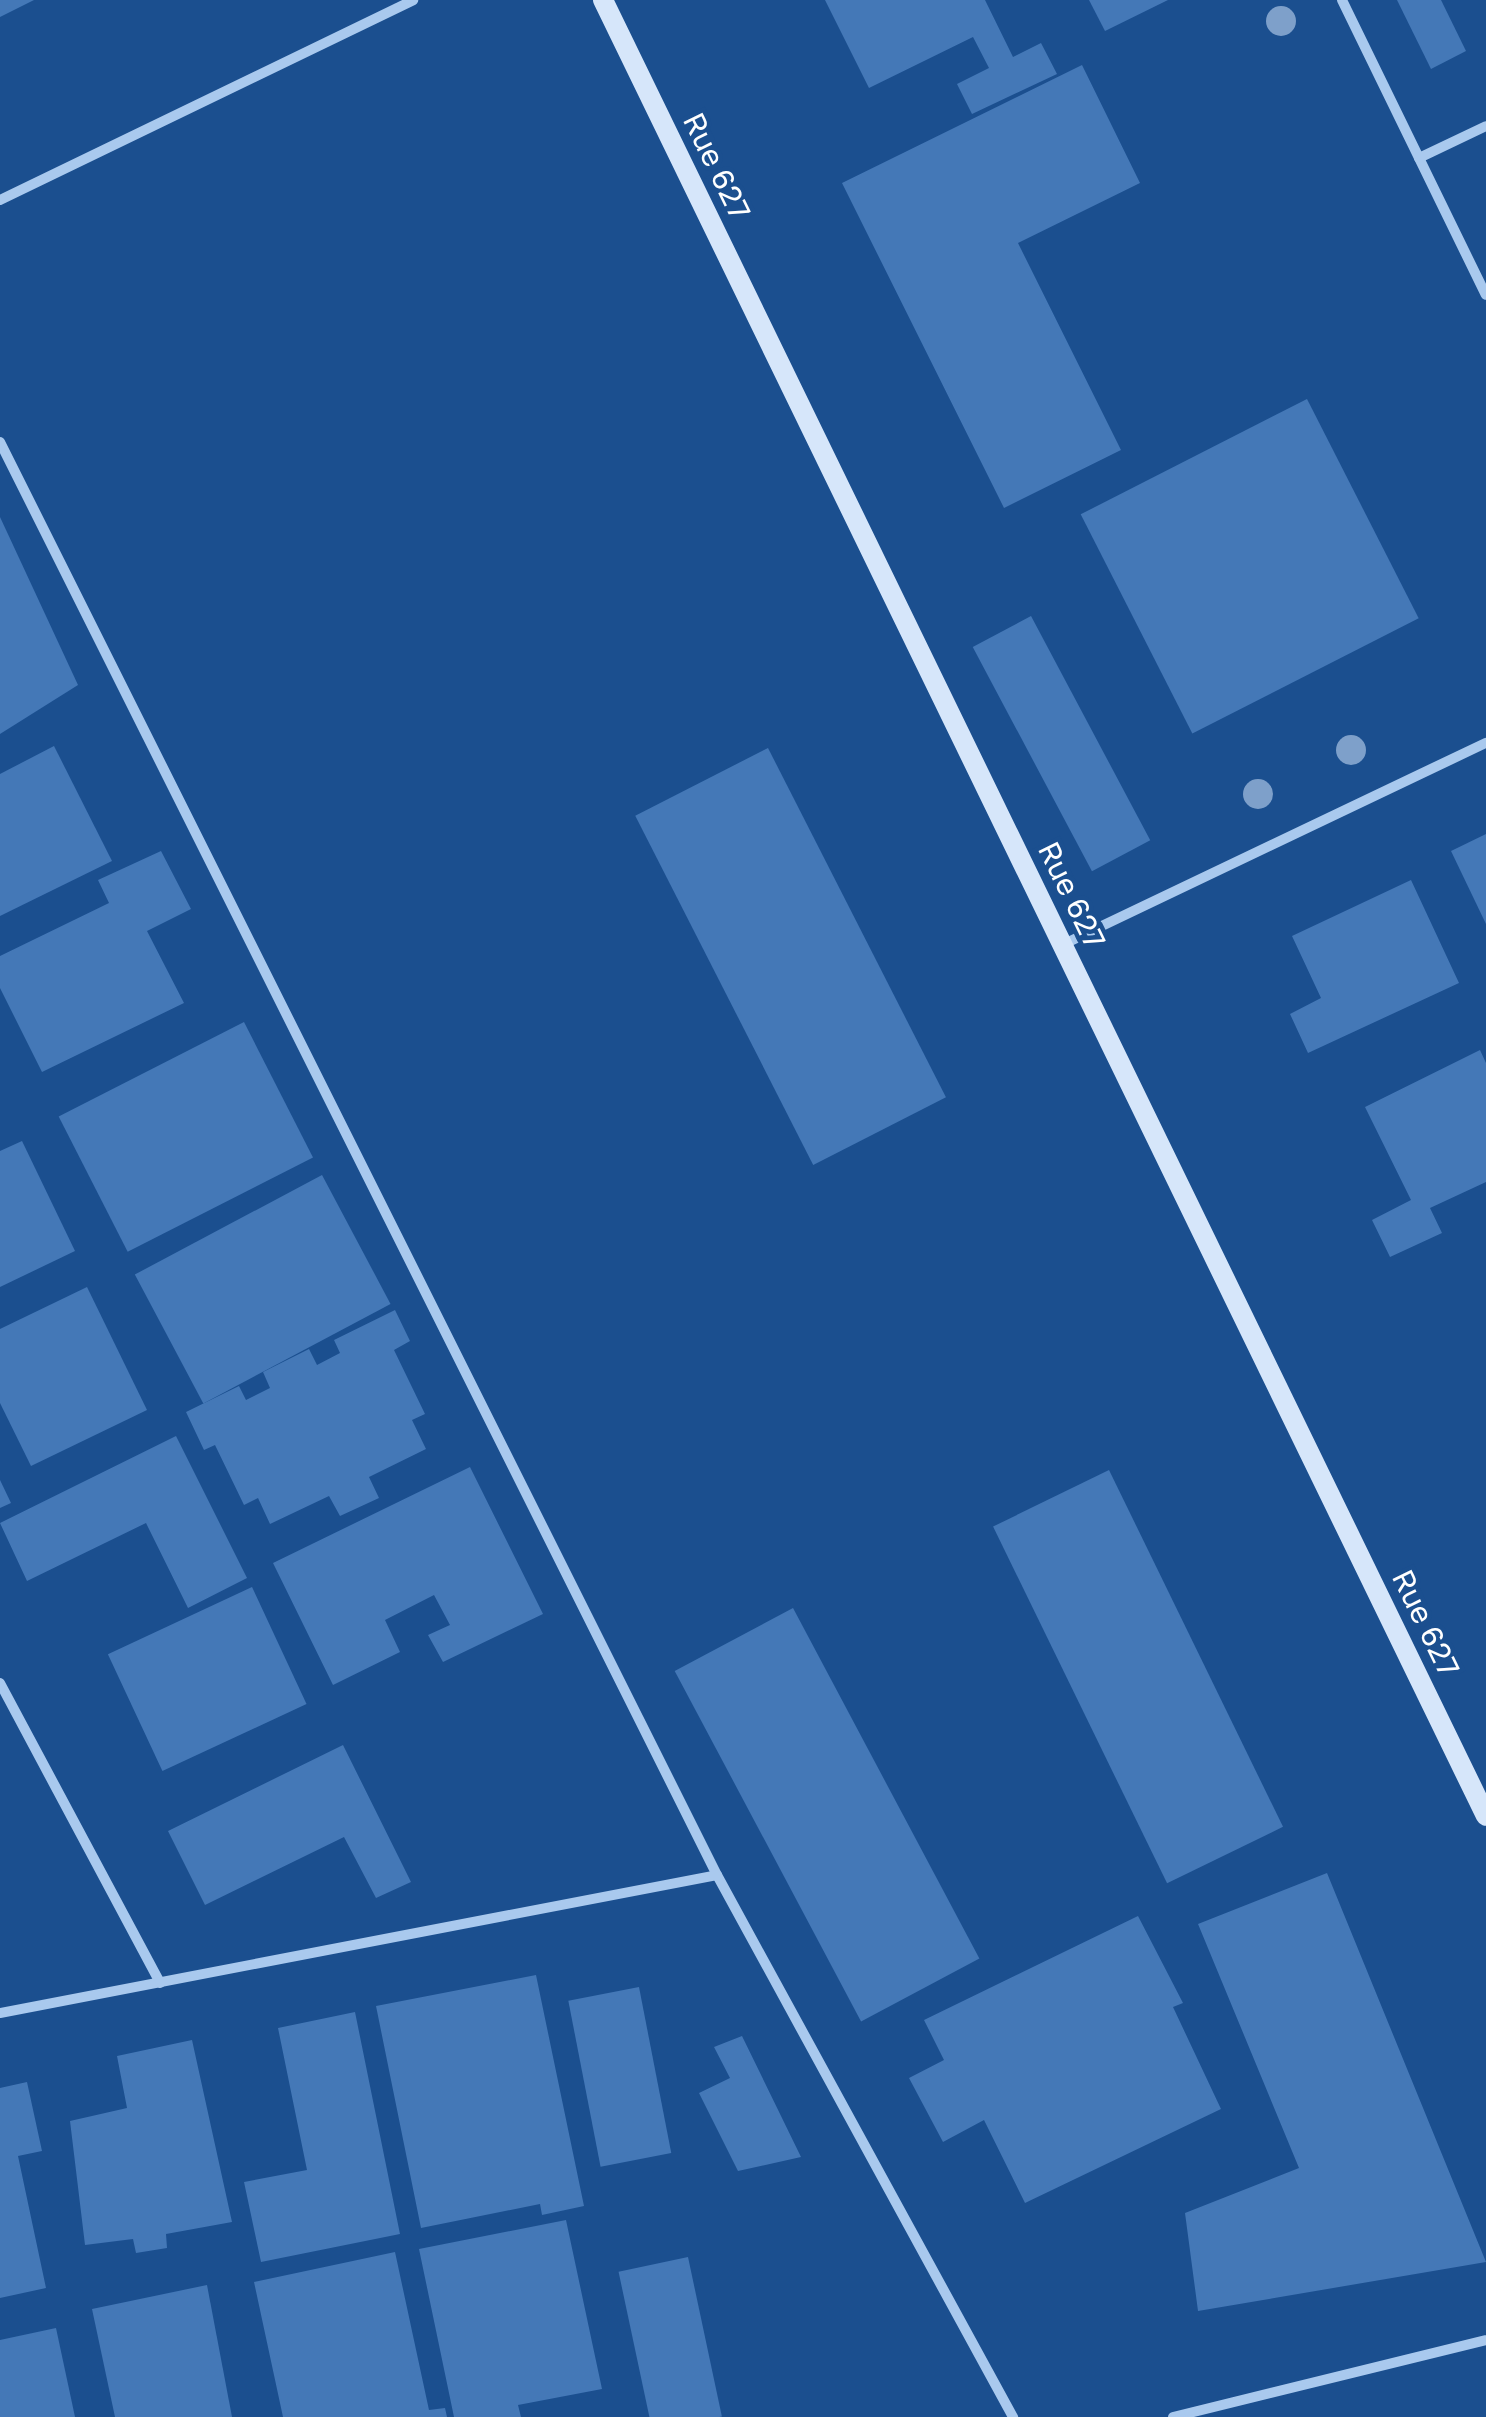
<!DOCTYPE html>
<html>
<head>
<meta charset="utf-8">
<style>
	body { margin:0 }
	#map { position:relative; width:1486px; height:2417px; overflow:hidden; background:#1b4f8f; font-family:"Golos Text",sans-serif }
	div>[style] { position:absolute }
	.building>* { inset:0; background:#4478b7; transform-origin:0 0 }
	.street>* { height:10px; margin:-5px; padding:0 5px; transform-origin:5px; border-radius:5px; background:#a9c9ee }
	.secondary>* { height:20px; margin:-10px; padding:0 10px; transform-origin:10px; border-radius:10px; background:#d6e6fa }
	.trees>* { width:30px; height:30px; margin:-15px; border-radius:50%; background:#7ea0ca }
	span { translate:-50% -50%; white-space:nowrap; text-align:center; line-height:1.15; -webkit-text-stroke:9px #1b4f8f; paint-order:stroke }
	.street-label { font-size:30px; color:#fff }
</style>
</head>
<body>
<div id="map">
	<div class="building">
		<div style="clip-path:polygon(0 0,34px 0,0 17px)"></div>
		<div style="clip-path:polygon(825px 0,985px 0,1013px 57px,1041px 43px,1057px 74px,972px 114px,957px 84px,989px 68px,973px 37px,869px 88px)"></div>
		<div style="clip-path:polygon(1089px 0,1168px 0,1105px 31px)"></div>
		<div style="clip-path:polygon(1397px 0,1441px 0,1466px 51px,1431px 69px)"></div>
		<div style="clip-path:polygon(1082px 65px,1140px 183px,1018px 243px,1121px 450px,1004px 508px,842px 183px)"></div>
		<div style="left:1307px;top:399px;width:246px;height:254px;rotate:63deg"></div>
		<div style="clip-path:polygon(0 517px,78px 685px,0 734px)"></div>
		<div style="left:1031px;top:616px;width:254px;height:66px;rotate:62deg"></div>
		<div style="clip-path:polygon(54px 746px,112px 861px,0 916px,0 774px)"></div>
		<div style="left:768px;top:748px;width:392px;height:149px;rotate:63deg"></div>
		<div style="clip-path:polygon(1486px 834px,1486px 924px,1451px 851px)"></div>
		<div style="clip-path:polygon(161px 851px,191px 909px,147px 931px,184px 1003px,42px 1072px,0 988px,0 956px,109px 903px,98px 880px)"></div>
		<div style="clip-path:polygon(1411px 880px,1459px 983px,1308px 1053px,1290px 1014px,1321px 998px,1292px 936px)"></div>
		<div style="left:244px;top:1022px;width:152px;height:208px;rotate:63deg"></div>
		<div style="clip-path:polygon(1480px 1050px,1486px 1063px,1486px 1182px,1430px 1208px,1442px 1233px,1390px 1257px,1372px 1220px,1411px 1200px,1365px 1107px)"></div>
		<div style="clip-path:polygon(22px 1141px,75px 1251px,0 1287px,0 1151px)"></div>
		<div style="left:322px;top:1175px;width:146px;height:212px;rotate:62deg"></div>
		<div style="clip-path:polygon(87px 1287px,147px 1410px,31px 1466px,0 1403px,0 1329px)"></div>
		<div style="clip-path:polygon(395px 1310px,410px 1341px,394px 1350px,425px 1414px,412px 1420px,426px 1449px,369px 1477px,379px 1498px,340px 1516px,329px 1496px,270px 1524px,258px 1498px,244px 1505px,215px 1445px,204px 1450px,186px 1412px,239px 1386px,246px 1400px,270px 1388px,263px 1372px,309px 1349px,317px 1365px,340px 1353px,334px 1340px)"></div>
		<div style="clip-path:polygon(176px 1436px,247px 1578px,188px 1608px,146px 1523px,27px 1581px,0 1523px)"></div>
		<div style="clip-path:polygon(470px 1467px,543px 1614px,443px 1662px,428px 1635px,450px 1625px,434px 1595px,385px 1620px,400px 1652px,333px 1685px,273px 1563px)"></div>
		<div style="left:1109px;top:1470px;width:397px;height:129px;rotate:64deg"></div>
		<div style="clip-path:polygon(0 1480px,11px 1503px,0 1508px)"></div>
		<div style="left:252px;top:1587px;width:129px;height:159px;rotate:65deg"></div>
		<div style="left:793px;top:1608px;width:397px;height:134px;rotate:62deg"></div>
		<div style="clip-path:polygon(343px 1745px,411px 1882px,376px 1898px,344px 1837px,205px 1905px,168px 1831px)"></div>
		<div style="clip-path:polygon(1327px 1873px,1486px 2262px,1198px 2311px,1185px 2213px,1299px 2168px,1198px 1924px)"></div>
		<div style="clip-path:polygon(1138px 1916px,1183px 2003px,1173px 2007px,1221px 2109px,1025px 2203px,984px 2120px,943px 2142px,909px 2078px,944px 2060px,924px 2020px)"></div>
		<div style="clip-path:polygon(536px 1975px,584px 2206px,542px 2215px,540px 2204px,421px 2228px,376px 2006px)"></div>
		<div style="left:639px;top:1987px;width:169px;height:72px;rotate:79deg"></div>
		<div style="clip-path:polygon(355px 2012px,400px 2234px,261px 2262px,244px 2182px,307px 2170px,278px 2028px)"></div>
		<div style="clip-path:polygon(742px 2036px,801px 2157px,738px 2171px,699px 2093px,730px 2078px,714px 2047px)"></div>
		<div style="clip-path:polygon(192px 2040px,232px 2222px,166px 2234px,167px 2248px,136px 2253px,133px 2239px,85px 2245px,70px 2121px,127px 2108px,117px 2056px)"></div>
		<div style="clip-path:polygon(27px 2082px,42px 2151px,18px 2156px,46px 2288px,0 2298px,0 2088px)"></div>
		<div style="clip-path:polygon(566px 2220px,602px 2389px,518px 2405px,521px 2417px,454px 2417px,419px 2249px)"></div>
		<div style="clip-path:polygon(395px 2252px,429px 2410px,445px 2408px,447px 2417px,283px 2417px,254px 2282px)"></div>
		<div style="left:688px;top:2257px;width:163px;height:71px;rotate:78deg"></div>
		<div style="clip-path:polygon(207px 2285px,232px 2417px,115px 2417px,92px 2309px)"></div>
		<div style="clip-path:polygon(56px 2328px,75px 2417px,0 2417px,0 2340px)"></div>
	</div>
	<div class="street">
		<div style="left:1342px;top:0;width:328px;rotate:64deg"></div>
		<div style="left:1419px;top:158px;width:74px;rotate:-25.5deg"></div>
		<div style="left:0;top:200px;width:459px;rotate:-25.8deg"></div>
		<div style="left:0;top:442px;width:1602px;rotate:63.42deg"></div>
		<div style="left:717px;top:1875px;width:618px;rotate:61.36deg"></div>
		<div style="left:1062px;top:945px;width:470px;rotate:-25.5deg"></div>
		<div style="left:0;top:1683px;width:340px;rotate:61.9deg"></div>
		<div style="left:0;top:2013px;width:730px;rotate:-10.89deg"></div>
		<div style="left:1173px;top:2417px;width:322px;rotate:-13.8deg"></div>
	</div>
	<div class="secondary">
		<div style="left:603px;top:0;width:2019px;rotate:64.07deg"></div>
	</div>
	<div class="trees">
		<div style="left:1281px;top:21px"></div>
		<div style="left:1351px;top:750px"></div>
		<div style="left:1258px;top:794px"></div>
	</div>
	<div class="street-label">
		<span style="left:717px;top:166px;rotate:64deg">Rue 627</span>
		<span style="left:1072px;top:895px;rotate:64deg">Rue 627</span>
		<span style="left:1426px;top:1623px;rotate:64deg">Rue 627</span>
	</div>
</div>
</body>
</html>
